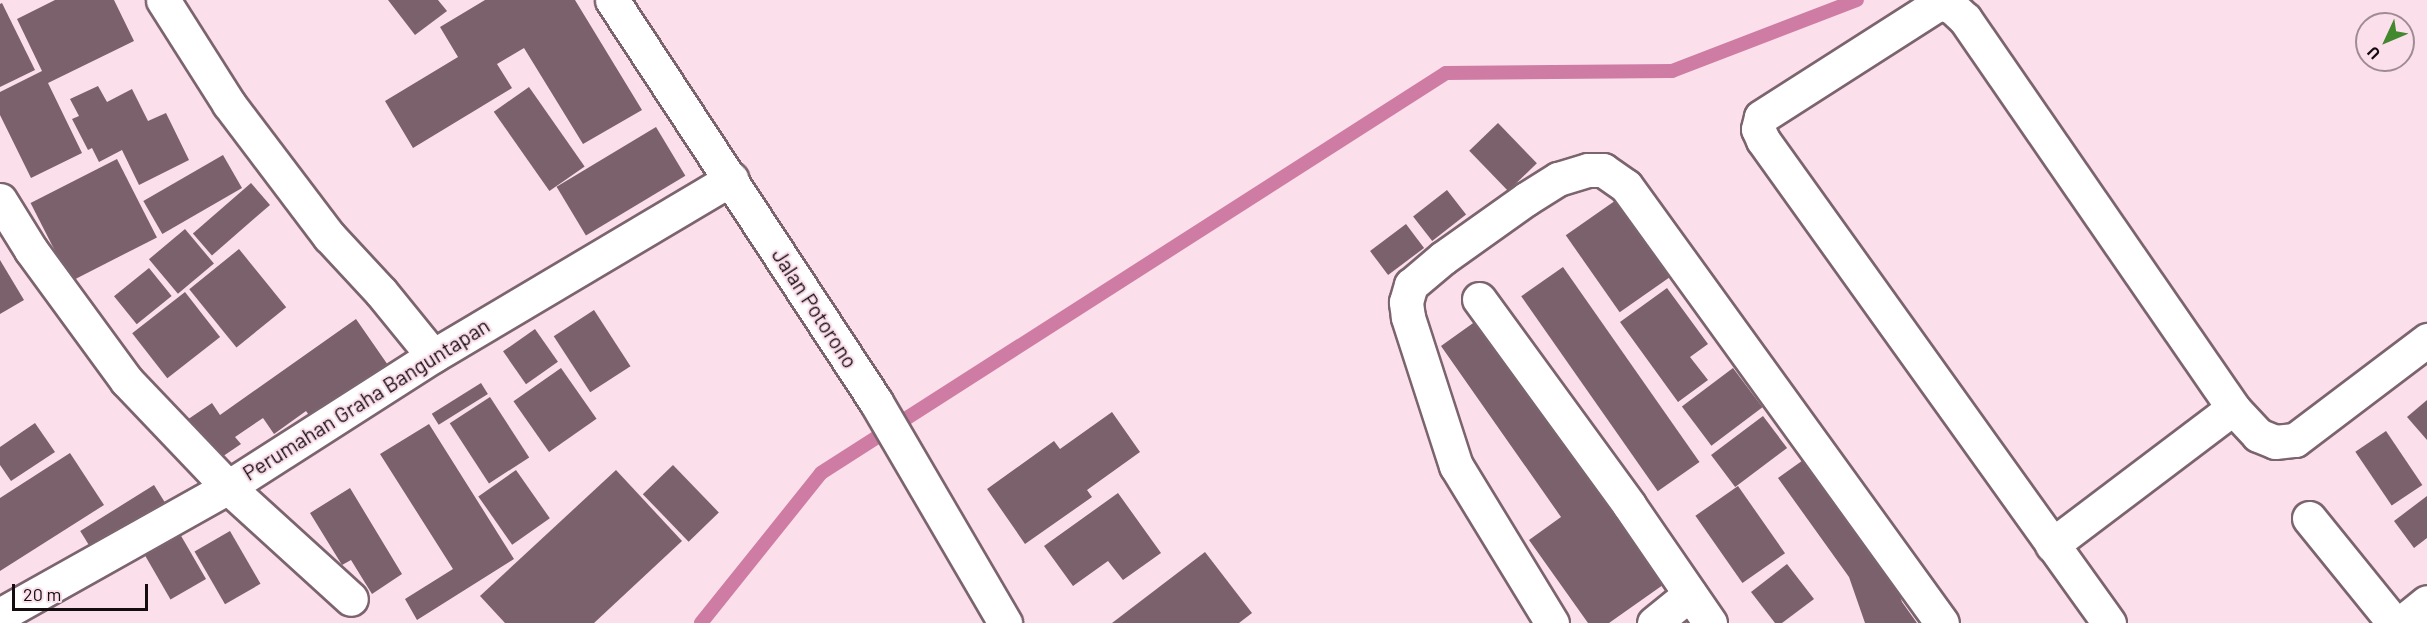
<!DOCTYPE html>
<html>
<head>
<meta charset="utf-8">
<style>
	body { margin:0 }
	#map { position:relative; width:2427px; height:623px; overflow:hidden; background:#fbdfeb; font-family:Barlow,sans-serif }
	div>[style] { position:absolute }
	.stream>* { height:14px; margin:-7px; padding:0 7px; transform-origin:7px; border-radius:7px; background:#ce7ca4 }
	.building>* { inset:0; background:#7a616c; transform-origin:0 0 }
	.roads { filter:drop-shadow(2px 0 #7c646f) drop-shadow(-2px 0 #7c646f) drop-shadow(0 2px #7c646f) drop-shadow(0 -2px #7c646f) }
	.street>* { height:33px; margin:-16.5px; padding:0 16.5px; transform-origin:16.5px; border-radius:16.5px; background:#fff }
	span { translate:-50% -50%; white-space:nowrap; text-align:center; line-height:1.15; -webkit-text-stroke:4.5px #fbdfeb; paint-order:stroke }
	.street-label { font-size:21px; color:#150c10 }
	.north { position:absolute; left:2355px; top:12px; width:60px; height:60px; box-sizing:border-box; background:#fbdfeb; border:2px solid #9f8b93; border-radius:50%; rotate:226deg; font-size:16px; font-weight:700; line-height:24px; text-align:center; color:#150c10 }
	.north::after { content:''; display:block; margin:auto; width:21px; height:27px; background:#42882e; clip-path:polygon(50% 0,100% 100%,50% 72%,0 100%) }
	.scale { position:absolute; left:12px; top:584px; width:136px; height:27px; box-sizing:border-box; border:3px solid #150c10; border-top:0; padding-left:8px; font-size:18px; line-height:21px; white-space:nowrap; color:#150c10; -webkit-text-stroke:4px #fbdfeb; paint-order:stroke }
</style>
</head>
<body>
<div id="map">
	<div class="stream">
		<div style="left:701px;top:623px;width:192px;rotate:-51.3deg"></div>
		<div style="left:821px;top:473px;width:742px;rotate:-32.62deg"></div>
		<div style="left:1446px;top:73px;width:226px;rotate:-0.5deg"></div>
		<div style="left:1672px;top:71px;width:198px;rotate:-21deg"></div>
	</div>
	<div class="building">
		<div style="clip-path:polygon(55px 0,114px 0,134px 41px,48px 83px,82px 153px,31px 178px,0 115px,0 92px,42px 71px,17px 19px)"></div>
		<div style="clip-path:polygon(388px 0,438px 0,447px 11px,415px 35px)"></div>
		<div style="clip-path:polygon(485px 0,575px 0,642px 110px,583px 144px,524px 48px,497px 64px,512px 88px,413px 148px,385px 101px,458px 57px,440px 27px)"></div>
		<div style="clip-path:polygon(2px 3px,35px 70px,0 87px,0 4px)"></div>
		<div style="clip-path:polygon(98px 86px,107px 102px,132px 89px,148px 121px,166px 113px,189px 160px,139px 185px,122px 150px,99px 162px,92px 148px,88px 150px,72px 119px,79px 116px,70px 99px)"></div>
		<div style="left:529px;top:87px;width:97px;height:43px;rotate:55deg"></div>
		<div style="left:1498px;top:123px;width:56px;height:40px;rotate:46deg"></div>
		<div style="left:656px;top:127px;width:57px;height:116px;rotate:59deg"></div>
		<div style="left:223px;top:155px;width:38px;height:92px;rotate:60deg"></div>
		<div style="left:117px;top:159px;width:88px;height:97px;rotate:63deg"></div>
		<div style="left:251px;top:183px;width:29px;height:77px;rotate:49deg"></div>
		<div style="left:1447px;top:190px;width:31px;height:43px;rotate:52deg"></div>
		<div style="left:1619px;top:198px;width:94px;height:65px;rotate:55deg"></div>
		<div style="left:1406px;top:224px;width:30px;height:45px;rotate:53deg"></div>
		<div style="left:185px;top:229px;width:45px;height:47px;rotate:50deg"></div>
		<div style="left:239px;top:249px;width:75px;height:64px;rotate:51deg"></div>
		<div style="clip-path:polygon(0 260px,24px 300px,0 314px)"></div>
		<div style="left:1563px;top:267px;width:238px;height:51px;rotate:55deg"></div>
		<div style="left:149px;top:268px;width:36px;height:45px;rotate:51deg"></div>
		<div style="clip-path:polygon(1667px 288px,1708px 344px,1690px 357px,1708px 380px,1678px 402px,1620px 322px)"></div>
		<div style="left:185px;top:292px;width:57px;height:67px;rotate:52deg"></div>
		<div style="left:594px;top:310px;width:67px;height:48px;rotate:57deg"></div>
		<div style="clip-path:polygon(1483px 316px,1670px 580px,1609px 623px,1588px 623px,1529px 540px,1561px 517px,1441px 346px)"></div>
		<div style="clip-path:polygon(356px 319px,390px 368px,313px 421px,306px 411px,274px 434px,263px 418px,235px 437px,241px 444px,213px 463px,184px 422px,212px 403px,220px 415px)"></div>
		<div style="left:535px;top:329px;width:40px;height:39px;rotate:55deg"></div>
		<div style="left:561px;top:368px;width:62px;height:58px;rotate:55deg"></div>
		<div style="left:1733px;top:368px;width:49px;height:64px;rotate:53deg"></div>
		<div style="left:481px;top:383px;width:13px;height:58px;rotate:58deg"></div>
		<div style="left:490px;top:397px;width:72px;height:48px;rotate:57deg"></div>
		<div style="clip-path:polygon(2427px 400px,2427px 440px,2407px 417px)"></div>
		<div style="clip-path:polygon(1112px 412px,1140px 452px,1087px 490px,1092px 497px,1025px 544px,987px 489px,1054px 441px,1060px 449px)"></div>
		<div style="left:1763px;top:416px;width:40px;height:65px;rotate:53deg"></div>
		<div style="clip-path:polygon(35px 423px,55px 452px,11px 481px,0 465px,0 447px)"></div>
		<div style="clip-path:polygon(429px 424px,514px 559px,417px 620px,405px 599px,453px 569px,380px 454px)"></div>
		<div style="left:2386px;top:431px;width:65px;height:37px;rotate:56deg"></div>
		<div style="clip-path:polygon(70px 453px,104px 505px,0 571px,0 498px)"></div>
		<div style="clip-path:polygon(1813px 453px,1884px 552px,1902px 602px,1917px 623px,1865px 623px,1849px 577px,1778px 478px)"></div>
		<div style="left:673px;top:465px;width:66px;height:42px;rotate:46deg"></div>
		<div style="left:516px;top:470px;width:59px;height:46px;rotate:55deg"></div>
		<div style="clip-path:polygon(616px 470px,682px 541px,594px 623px,505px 623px,480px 596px)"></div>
		<div style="left:154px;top:485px;width:26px;height:87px;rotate:58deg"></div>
		<div style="left:1738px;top:486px;width:82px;height:52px;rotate:55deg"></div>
		<div style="clip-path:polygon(350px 488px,402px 574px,372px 594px,351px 560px,342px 565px,310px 513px)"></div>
		<div style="clip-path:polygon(1118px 493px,1161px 553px,1123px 580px,1108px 561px,1073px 586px,1044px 546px)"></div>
		<div style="clip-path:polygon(2427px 496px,2427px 538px,2414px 548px,2394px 521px)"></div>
		<div style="left:230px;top:531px;width:61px;height:41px;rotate:60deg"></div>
		<div style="left:180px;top:534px;width:52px;height:41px;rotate:60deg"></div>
		<div style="clip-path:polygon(1205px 552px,1252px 613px,1239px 623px,1112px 623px)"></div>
		<div style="clip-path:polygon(1787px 564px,1814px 599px,1782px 623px,1775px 623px,1751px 592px)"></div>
	</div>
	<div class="roads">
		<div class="street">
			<div style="left:163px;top:0;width:123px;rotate:57.6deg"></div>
			<div style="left:229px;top:104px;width:166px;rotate:52.9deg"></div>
			<div style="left:329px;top:236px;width:76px;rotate:47.1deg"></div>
			<div style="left:381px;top:292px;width:82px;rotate:50.9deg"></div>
			<div style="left:612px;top:0;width:481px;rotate:56.7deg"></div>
			<div style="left:876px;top:402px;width:256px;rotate:59.7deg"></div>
			<div style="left:0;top:200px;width:59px;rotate:58.2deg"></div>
			<div style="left:31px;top:250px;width:162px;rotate:53.8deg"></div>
			<div style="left:127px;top:381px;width:146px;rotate:46.4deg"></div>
			<div style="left:228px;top:487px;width:166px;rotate:42.3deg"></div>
			<div style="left:1479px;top:299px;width:255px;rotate:53.9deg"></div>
			<div style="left:1629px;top:505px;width:143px;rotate:55.5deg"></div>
			<div style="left:2309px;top:518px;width:135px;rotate:51deg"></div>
			<div style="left:2052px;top:545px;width:227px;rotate:-37.1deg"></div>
			<div style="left:0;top:615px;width:261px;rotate:-29.3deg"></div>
			<div style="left:228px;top:487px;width:243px;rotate:-32.6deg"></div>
			<div style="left:433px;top:356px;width:347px;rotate:-30.7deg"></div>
			<div style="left:1552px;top:623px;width:184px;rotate:-121.4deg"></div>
			<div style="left:1456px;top:466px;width:157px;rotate:-107.9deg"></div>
			<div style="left:1408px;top:317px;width:15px;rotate:-98deg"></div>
			<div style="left:1406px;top:302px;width:18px;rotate:-74deg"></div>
			<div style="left:1411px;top:285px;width:42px;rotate:-40.2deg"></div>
			<div style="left:1443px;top:258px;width:102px;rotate:-35.4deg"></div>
			<div style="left:1526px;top:199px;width:38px;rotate:-32deg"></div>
			<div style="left:1558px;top:179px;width:31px;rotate:-17deg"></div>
			<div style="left:1588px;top:170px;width:15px"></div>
			<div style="left:1603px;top:170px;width:28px;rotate:35deg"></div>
			<div style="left:1626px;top:186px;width:539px;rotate:54.13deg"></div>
			<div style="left:1654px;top:623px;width:46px;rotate:-38.9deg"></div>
			<div style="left:2109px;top:623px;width:594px;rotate:-125.62deg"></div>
			<div style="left:1763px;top:140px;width:12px;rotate:-114deg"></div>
			<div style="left:1758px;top:129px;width:12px;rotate:-76deg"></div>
			<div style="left:1761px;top:117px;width:211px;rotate:-32.6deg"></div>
			<div style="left:1939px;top:3px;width:14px;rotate:17deg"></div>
			<div style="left:1952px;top:7px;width:18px;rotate:43deg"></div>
			<div style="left:1965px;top:19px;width:472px;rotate:55.4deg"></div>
			<div style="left:2233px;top:408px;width:37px;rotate:47deg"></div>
			<div style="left:2258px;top:435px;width:18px;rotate:22deg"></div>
			<div style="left:2275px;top:442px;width:20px;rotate:-6deg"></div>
			<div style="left:2295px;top:440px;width:166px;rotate:-37.1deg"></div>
			<div style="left:2401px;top:623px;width:33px;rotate:-39deg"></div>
		</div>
	</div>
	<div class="street-label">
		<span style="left:815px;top:308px;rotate:57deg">Jalan Potorono</span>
		<span style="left:366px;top:399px;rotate:-32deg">Perumahan Graha Banguntapan</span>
	</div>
	<div class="north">U</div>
	<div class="scale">20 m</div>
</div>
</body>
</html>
